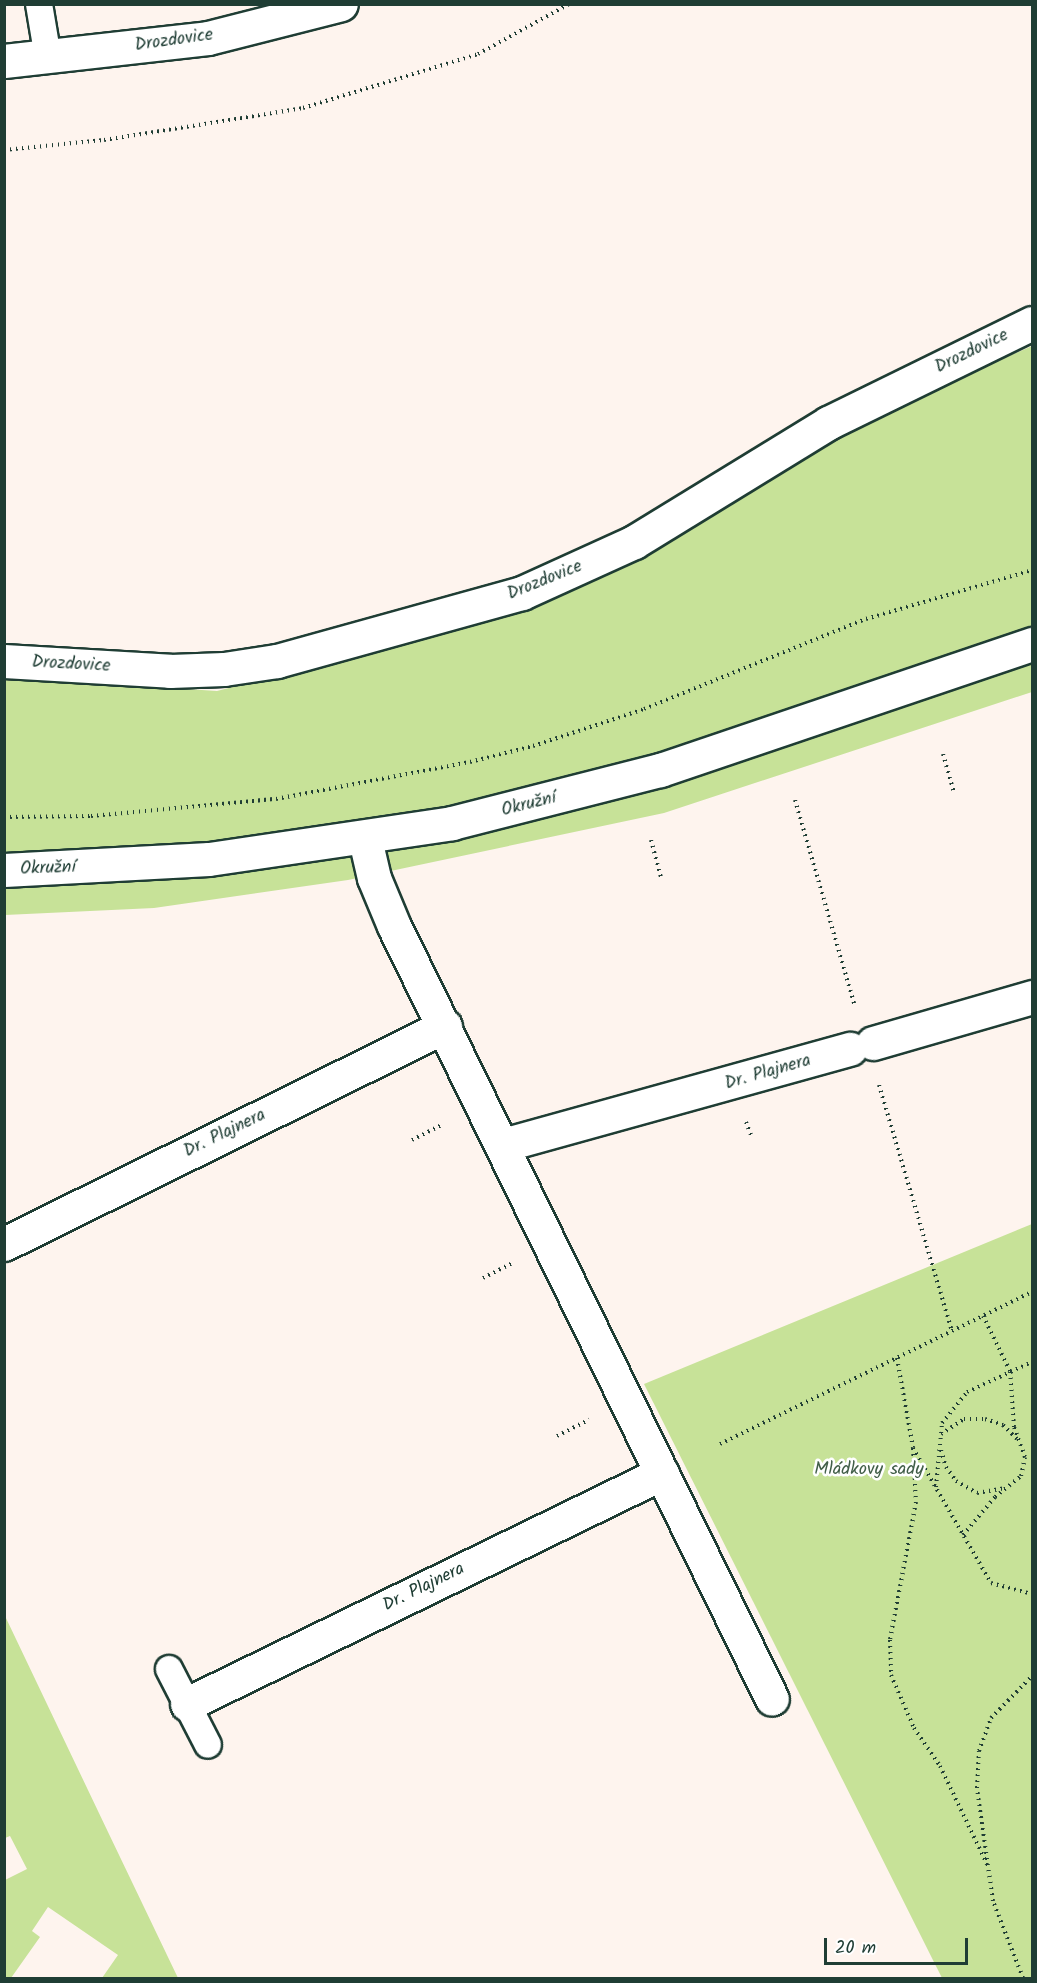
<!DOCTYPE html>
<html>
<head>
<meta charset="utf-8">
<style>
	body { margin:0 }
	#map { position:relative; width:1037px; height:1983px; overflow:hidden; background:#fef4ee; font-family:Kalam,sans-serif }
	div>[style] { position:absolute }
	.green>* { inset:0; background:#c7e298 }
	.path>* { height:4px; margin-top:-2px; transform-origin:0; background:repeating-linear-gradient(90deg,#1f3d34 0 1.5px,transparent 0 6px) }
	.roads { filter:drop-shadow(2px 0 #1f3d34) drop-shadow(-2px 0 #1f3d34) drop-shadow(0 2px #1f3d34) drop-shadow(0 -2px #1f3d34) }
	.service>* { height:26px; margin:-13px; padding:0 13px; transform-origin:13px; border-radius:13px; background:#fff }
	.minor>* { height:33px; margin:-16.5px; padding:0 16.5px; transform-origin:16.5px; border-radius:16.5px; background:#fff }
	.tertiary>* { height:33px; margin:-16.5px; padding:0 16.5px; transform-origin:16.5px; border-radius:16.5px; background:#fff }
	span { translate:-50% -50%; white-space:nowrap; text-align:center; line-height:1.15; -webkit-text-stroke:5px #fff; paint-order:stroke }
	.street-label { font-size:18px; color:#1f3d34 }
	.park-label { font-size:18px; color:#415e48 }
	.frame { position:absolute; inset:0; border:6px solid #1f3d34; pointer-events:none }
	.scale { position:absolute; left:824px; top:1938px; width:144px; height:27px; box-sizing:border-box; border:3px solid #1f3d34; border-top:0; padding-left:8px; font-size:18px; line-height:21px; white-space:nowrap; color:#1f3d34; -webkit-text-stroke:4px #fff; paint-order:stroke }
</style>
</head>
<body>
<div id="map">
	<div class="green">
		<div style="clip-path:polygon(1032px 346px,1032px 692px,664px 813px,348px 880px,154px 908px,5px 915px,4px 677px,217px 691px,531px 610px,686px 528px,856px 422px)"></div>
		<div style="clip-path:polygon(1032px 1224px,1032px 1978px,942px 1978px,644px 1384px)"></div>
		<div style="clip-path:polygon(5px 1616px,108px 1832px,178px 1978px,102px 1978px,118px 1955px,48px 1907px,32px 1931px,40px 1937px,11px 1978px,5px 1978px,5px 1880px,27px 1869px,10px 1836px,5px 1838px)"></div>
	</div>
	<div class="path">
		<div style="left:4px;top:150px;width:100px;rotate:-5.7deg"></div>
		<div style="left:104px;top:140px;width:202px;rotate:-9.1deg"></div>
		<div style="left:303px;top:108px;width:183px;rotate:-17.1deg"></div>
		<div style="left:478px;top:54px;width:104px;rotate:-28.8deg"></div>
		<div style="left:943px;top:754px;width:40px;rotate:74deg"></div>
		<div style="left:795px;top:800px;width:215px;rotate:73.8deg"></div>
		<div style="left:4px;top:817px;width:87px;rotate:-0.7deg"></div>
		<div style="left:91px;top:816px;width:186px;rotate:-5.3deg"></div>
		<div style="left:276px;top:799px;width:197px;rotate:-10.8deg"></div>
		<div style="left:470px;top:762px;width:65px;rotate:-14.3deg"></div>
		<div style="left:533px;top:746px;width:117px;rotate:-18.4deg"></div>
		<div style="left:644px;top:709px;width:240px;rotate:-22.1deg"></div>
		<div style="left:866px;top:619px;width:173px;rotate:-16.4deg"></div>
		<div style="left:651px;top:840px;width:38px;rotate:75deg"></div>
		<div style="left:879px;top:1085px;width:257px;rotate:73.5deg"></div>
		<div style="left:746px;top:1122px;width:17px;rotate:69deg"></div>
		<div style="left:412px;top:1140px;width:35px;rotate:-27deg"></div>
		<div style="left:483px;top:1278px;width:33px;rotate:-27deg"></div>
		<div style="left:897px;top:1358px;width:91px;rotate:79.9deg"></div>
		<div style="left:913px;top:1448px;width:54px;rotate:86.8deg"></div>
		<div style="left:916px;top:1502px;width:140px;rotate:100.7deg"></div>
		<div style="left:890px;top:1640px;width:35px;rotate:88deg"></div>
		<div style="left:891px;top:1675px;width:58px;rotate:66.5deg"></div>
		<div style="left:914px;top:1728px;width:46px;rotate:55.6deg"></div>
		<div style="left:940px;top:1766px;width:109px;rotate:64.4deg"></div>
		<div style="left:941px;top:1434px;width:27px;rotate:-33deg"></div>
		<div style="left:964px;top:1419px;width:21px"></div>
		<div style="left:985px;top:1419px;width:19px;rotate:18deg"></div>
		<div style="left:1003px;top:1425px;width:20px;rotate:45deg"></div>
		<div style="left:557px;top:1436px;width:36px;rotate:-27deg"></div>
		<div style="left:720px;top:1444px;width:347px;rotate:-26deg"></div>
		<div style="left:913px;top:1448px;width:156px;rotate:60deg"></div>
		<div style="left:991px;top:1583px;width:42px;rotate:15deg"></div>
		<div style="left:941px;top:1450px;width:18px;rotate:74deg"></div>
		<div style="left:946px;top:1467px;width:17px;rotate:54deg"></div>
		<div style="left:956px;top:1481px;width:24px;rotate:30deg"></div>
		<div style="left:977px;top:1493px;width:29px;rotate:-10deg"></div>
		<div style="left:936px;top:1487px;width:64px;rotate:-84.6deg"></div>
		<div style="left:942px;top:1423px;width:40px;rotate:-51deg"></div>
		<div style="left:967px;top:1392px;width:72px;rotate:-24.8deg"></div>
		<div style="left:963px;top:1535px;width:50px;rotate:-49.9deg"></div>
		<div style="left:995px;top:1497px;width:33px;rotate:-39deg"></div>
		<div style="left:1021px;top:1476px;width:19px;rotate:-78deg"></div>
		<div style="left:1025px;top:1457px;width:32px;rotate:-110deg"></div>
		<div style="left:1014px;top:1427px;width:56px;rotate:-94.1deg"></div>
		<div style="left:1010px;top:1371px;width:61px;rotate:-116.1deg"></div>
		<div style="left:1023px;top:1978px;width:83px;rotate:-111.3deg"></div>
		<div style="left:993px;top:1901px;width:114px;rotate:-98.1deg"></div>
		<div style="left:977px;top:1788px;width:37px;rotate:-87deg"></div>
		<div style="left:979px;top:1751px;width:35px;rotate:-70deg"></div>
		<div style="left:991px;top:1718px;width:59px;rotate:-45.7deg"></div>
	</div>
	<div class="roads">
		<div class="service">
			<div style="left:39px;top:4px;width:55px;rotate:80.5deg"></div>
			<div style="left:169px;top:1669px;width:85px;rotate:62.8deg"></div>
		</div>
		<div class="minor">
			<div style="left:4px;top:61px;width:205px;rotate:-6.4deg"></div>
			<div style="left:208px;top:38px;width:137px;rotate:-14.3deg"></div>
			<div style="left:4px;top:661px;width:166px;rotate:3.4deg"></div>
			<div style="left:170px;top:671px;width:54px;rotate:-2.1deg"></div>
			<div style="left:224px;top:669px;width:54px;rotate:-8.6deg"></div>
			<div style="left:277px;top:661px;width:254px;rotate:-15.5deg"></div>
			<div style="left:522px;top:593px;width:123px;rotate:-24.5deg"></div>
			<div style="left:634px;top:542px;width:228px;rotate:-31.5deg"></div>
			<div style="left:828px;top:423px;width:227px;rotate:-26.1deg"></div>
			<div style="left:365px;top:839px;width:40px;rotate:77deg"></div>
			<div style="left:374px;top:878px;width:52px;rotate:67.4deg"></div>
			<div style="left:394px;top:926px;width:860px;rotate:63.94deg"></div>
			<div style="left:873px;top:1043px;width:166px;rotate:-16.1deg"></div>
			<div style="left:503px;top:1145px;width:360px;rotate:-15.5deg"></div>
			<div style="left:4px;top:1244px;width:492px;rotate:-26.3deg"></div>
			<div style="left:187px;top:1704px;width:528px;rotate:-25.93deg"></div>
		</div>
		<div class="tertiary">
			<div style="left:4px;top:870px;width:205px;rotate:-3.1deg"></div>
			<div style="left:209px;top:859px;width:246px;rotate:-8.4deg"></div>
			<div style="left:452px;top:823px;width:215px;rotate:-14.3deg"></div>
			<div style="left:660px;top:770px;width:393px;rotate:-18.7deg"></div>
		</div>
	</div>
	<div class="street-label">
		<span style="left:174px;top:41px;rotate:-8deg">Drozdovice</span>
		<span style="left:972px;top:352px;rotate:-26deg">Drozdovice</span>
		<span style="left:545px;top:581px;rotate:-22deg">Drozdovice</span>
		<span style="left:71px;top:665px;rotate:3deg">Drozdovice</span>
		<span style="left:529px;top:805px;rotate:-14deg">Okružní</span>
		<span style="left:48px;top:869px;rotate:-2deg">Okružní</span>
		<span style="left:768px;top:1073px;rotate:-16deg">Dr. Plajnera</span>
		<span style="left:225px;top:1134px;rotate:-26deg">Dr. Plajnera</span>
		<span style="left:424px;top:1588px;rotate:-26deg">Dr. Plajnera</span>
	</div>
	<div class="park-label">
		<span style="left:869px;top:1470px">Mládkovy sady</span>
	</div>
	<div class="frame"></div>
	<div class="scale">20 m</div>
</div>
</body>
</html>
